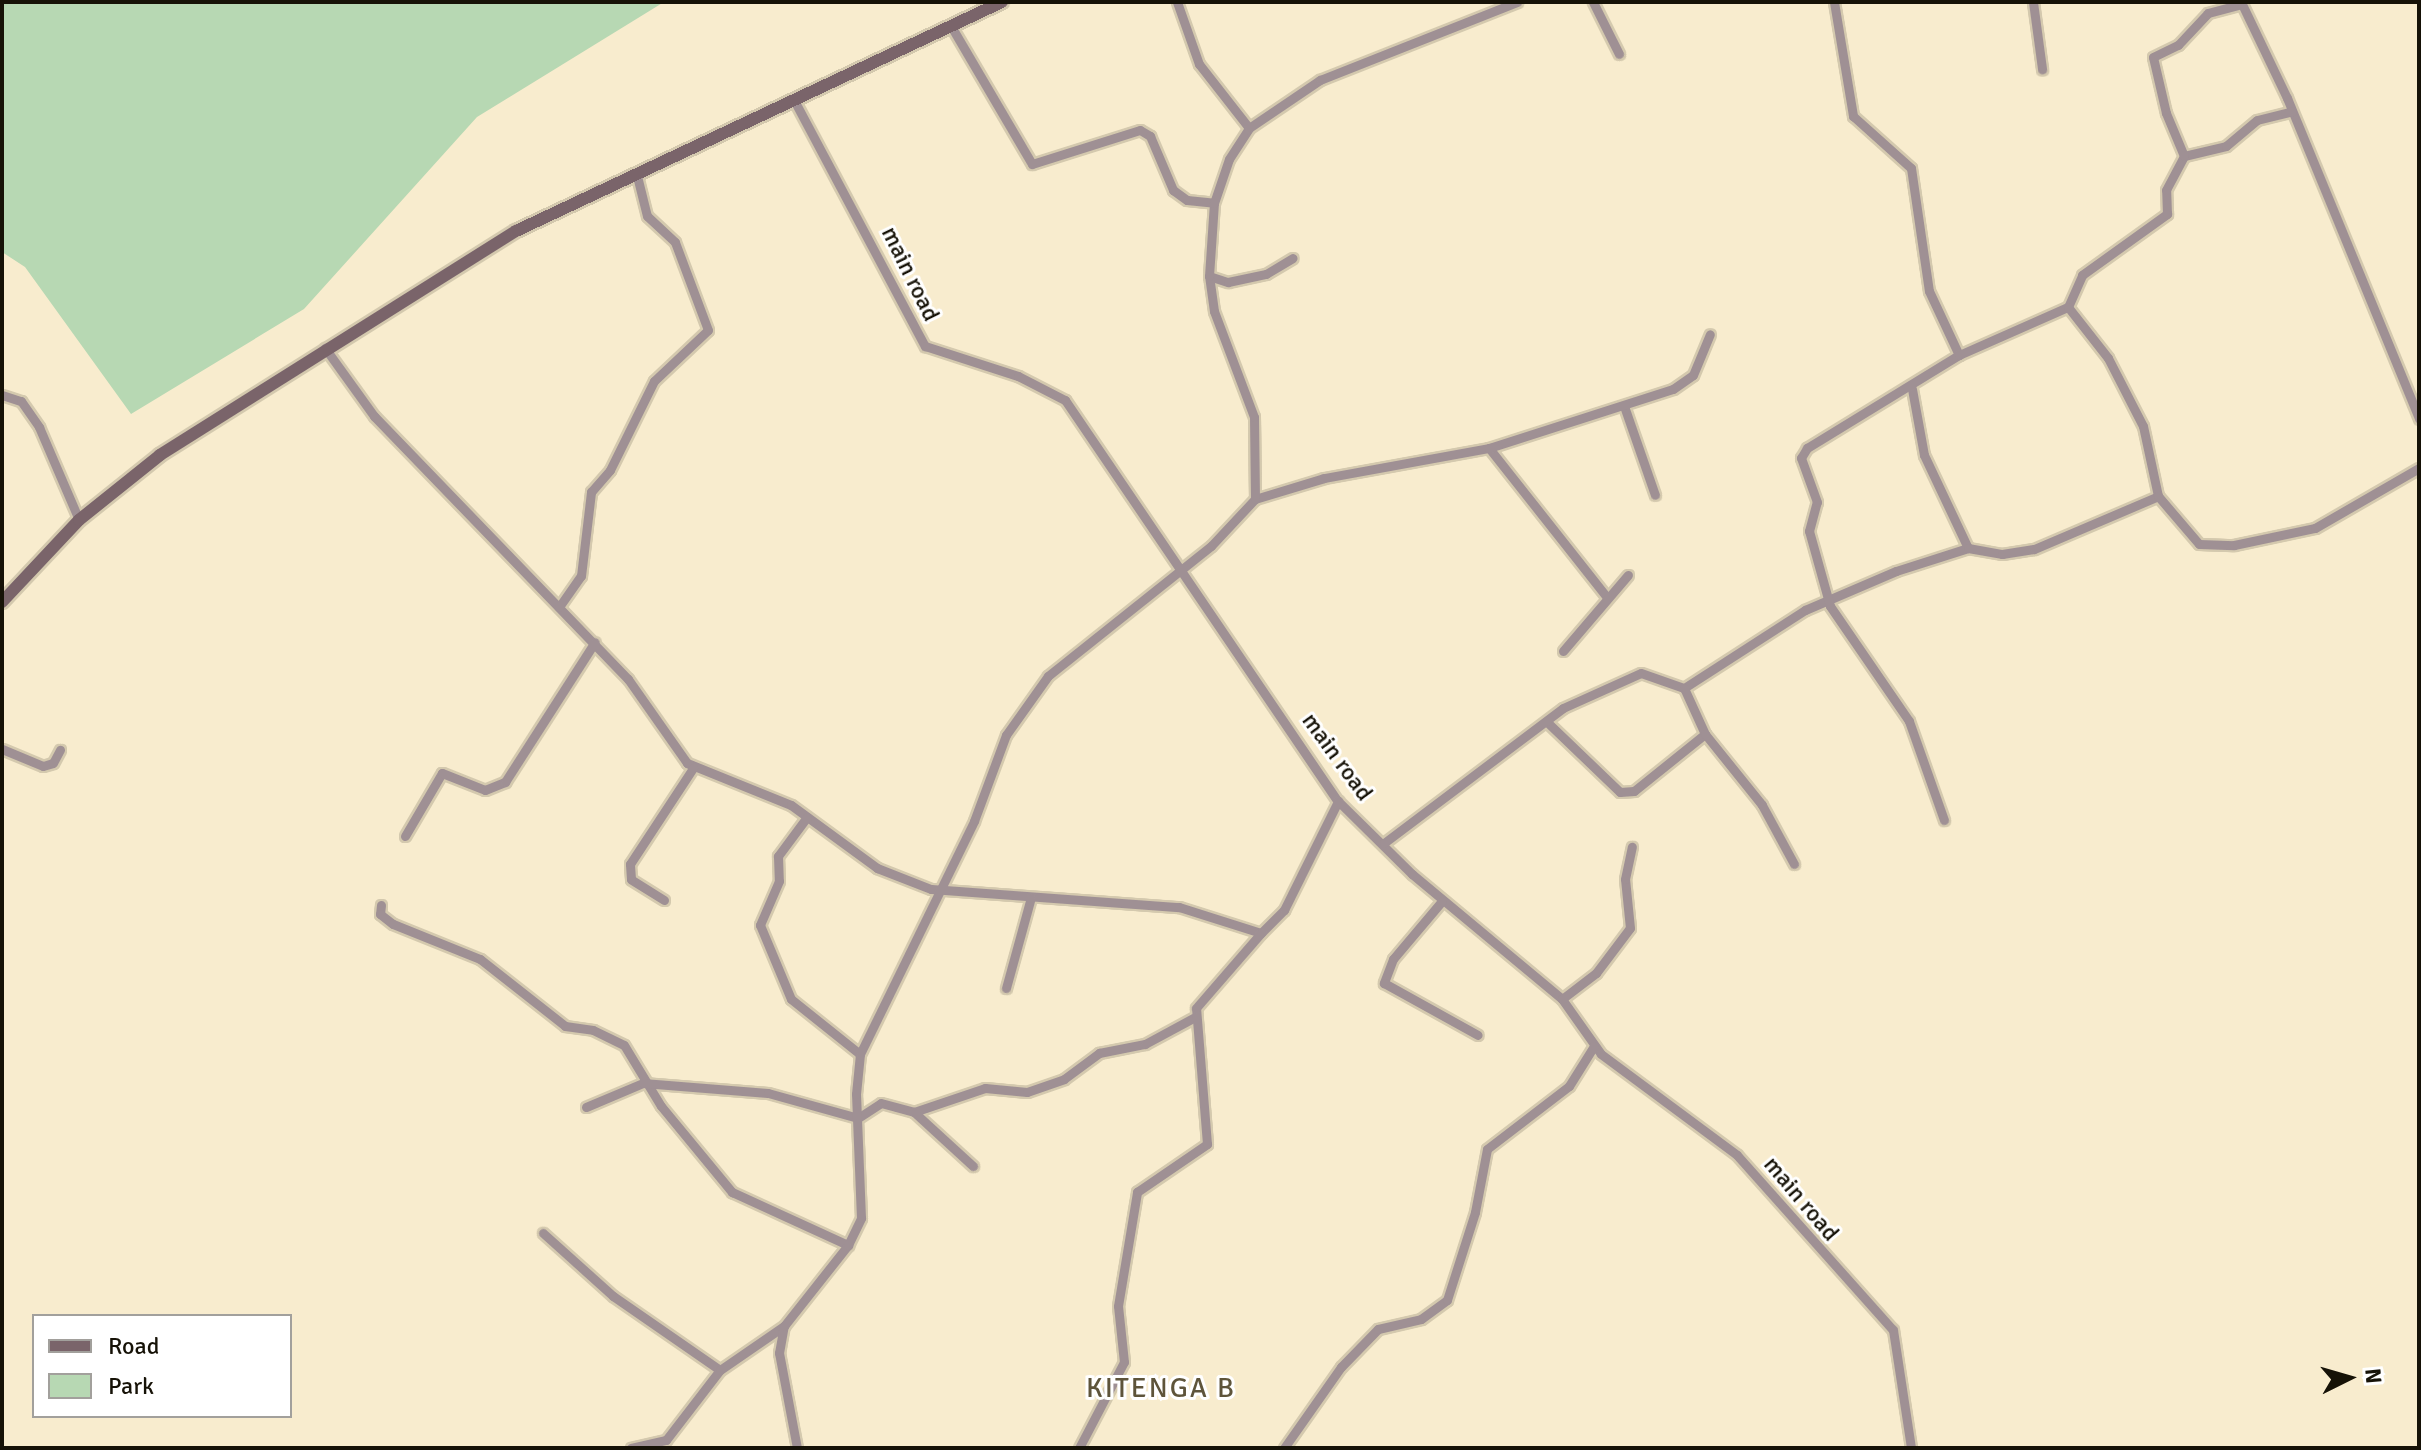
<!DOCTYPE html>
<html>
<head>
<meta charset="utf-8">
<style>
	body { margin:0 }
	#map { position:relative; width:2421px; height:1450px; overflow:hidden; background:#f8ecce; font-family:Signika,sans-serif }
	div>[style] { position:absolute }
	.green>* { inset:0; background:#b7d8b3 }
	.roads { filter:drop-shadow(2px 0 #d4c9ae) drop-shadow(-2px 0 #d4c9ae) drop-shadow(0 2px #d4c9ae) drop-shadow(0 -2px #d4c9ae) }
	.minor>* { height:9px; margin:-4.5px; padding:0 4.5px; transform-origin:4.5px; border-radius:4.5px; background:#9f9094 }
	.secondary>* { height:12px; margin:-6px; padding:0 6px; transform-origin:6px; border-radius:6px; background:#7a646a }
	span { translate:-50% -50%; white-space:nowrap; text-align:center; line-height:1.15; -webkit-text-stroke:6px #fff; paint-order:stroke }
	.street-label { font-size:24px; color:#161207 }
	.quarter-label { font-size:28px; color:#5e543a; letter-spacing:2px }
	.frame { position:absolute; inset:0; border:4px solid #161207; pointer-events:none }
	.legend { position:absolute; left:32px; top:1314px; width:260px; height:104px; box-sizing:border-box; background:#fff; border:2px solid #a2a09c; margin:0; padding:10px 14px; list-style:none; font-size:24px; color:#161207 }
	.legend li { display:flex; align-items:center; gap:16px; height:40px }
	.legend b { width:40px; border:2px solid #a2a09c }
	.north { position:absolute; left:2309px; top:1338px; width:80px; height:80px; -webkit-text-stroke:6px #fff; paint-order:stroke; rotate:85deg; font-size:22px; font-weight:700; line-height:32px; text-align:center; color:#161207 }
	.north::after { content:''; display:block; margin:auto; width:28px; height:36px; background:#161207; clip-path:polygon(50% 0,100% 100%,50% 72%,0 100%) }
</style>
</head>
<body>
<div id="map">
	<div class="green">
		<div style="clip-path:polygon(2px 2px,664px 2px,477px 117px,304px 309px,131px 414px,25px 267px,2px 252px)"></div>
	</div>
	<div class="roads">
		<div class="minor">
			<div style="left:1177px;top:2px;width:66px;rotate:70.5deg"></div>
			<div style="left:1199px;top:64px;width:81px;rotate:52deg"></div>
			<div style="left:1593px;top:2px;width:58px;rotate:63.4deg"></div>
			<div style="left:1834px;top:2px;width:116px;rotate:80.5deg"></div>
			<div style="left:1853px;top:116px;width:78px;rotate:41.9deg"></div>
			<div style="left:1911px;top:168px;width:124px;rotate:81.7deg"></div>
			<div style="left:1929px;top:291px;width:71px;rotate:64.9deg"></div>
			<div style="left:2033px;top:2px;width:68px;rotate:82.3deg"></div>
			<div style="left:2241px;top:2px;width:106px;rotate:64.4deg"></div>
			<div style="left:2287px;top:98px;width:347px;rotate:67.6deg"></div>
			<div style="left:951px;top:26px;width:160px;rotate:59.6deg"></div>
			<div style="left:1032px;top:164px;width:113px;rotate:-17.5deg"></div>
			<div style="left:1140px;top:130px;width:12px;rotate:31deg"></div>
			<div style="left:1150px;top:136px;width:59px;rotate:66.9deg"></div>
			<div style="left:1173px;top:190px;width:17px;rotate:36deg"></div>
			<div style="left:1187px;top:200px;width:27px;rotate:6deg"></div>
			<div style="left:794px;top:100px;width:279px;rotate:62deg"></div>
			<div style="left:925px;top:346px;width:98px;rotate:17.9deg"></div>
			<div style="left:1018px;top:376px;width:53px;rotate:27.1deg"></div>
			<div style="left:1065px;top:400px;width:485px;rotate:55.8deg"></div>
			<div style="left:1338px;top:801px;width:104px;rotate:44.6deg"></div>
			<div style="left:1412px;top:874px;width:195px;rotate:39.8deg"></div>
			<div style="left:1562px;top:999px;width:67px;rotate:54.7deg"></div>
			<div style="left:1601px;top:1054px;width:169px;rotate:36.6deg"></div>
			<div style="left:1737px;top:1155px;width:234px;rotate:48.3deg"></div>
			<div style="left:1893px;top:1330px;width:119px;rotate:81.3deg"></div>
			<div style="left:2184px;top:156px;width:43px;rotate:-13.4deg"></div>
			<div style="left:2226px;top:146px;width:40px;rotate:-40deg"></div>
			<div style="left:2257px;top:120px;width:36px;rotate:-14deg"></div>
			<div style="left:1209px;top:276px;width:20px;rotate:18deg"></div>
			<div style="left:1228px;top:282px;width:39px;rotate:-12deg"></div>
			<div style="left:1266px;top:274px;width:31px;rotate:-31deg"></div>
			<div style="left:2068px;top:307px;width:35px;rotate:-66deg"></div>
			<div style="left:2082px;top:275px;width:105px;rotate:-35.7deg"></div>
			<div style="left:2167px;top:214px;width:24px;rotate:-92deg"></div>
			<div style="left:2166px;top:190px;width:38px;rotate:-62deg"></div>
			<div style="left:2184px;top:156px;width:47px;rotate:-112.7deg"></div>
			<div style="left:2166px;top:113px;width:57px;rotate:-103.1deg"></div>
			<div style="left:2153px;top:57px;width:28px;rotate:-26deg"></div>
			<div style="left:2178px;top:45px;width:44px;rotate:-46.8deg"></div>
			<div style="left:2208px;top:13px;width:34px;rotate:-15deg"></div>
			<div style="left:325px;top:348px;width:84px;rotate:54.2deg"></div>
			<div style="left:374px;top:416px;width:366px;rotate:46deg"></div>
			<div style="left:628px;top:679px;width:103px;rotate:54.9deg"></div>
			<div style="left:687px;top:763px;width:112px;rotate:22deg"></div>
			<div style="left:791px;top:805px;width:107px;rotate:36.2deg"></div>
			<div style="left:877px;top:868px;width:58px;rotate:21.3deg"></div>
			<div style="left:931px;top:889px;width:249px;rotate:4.2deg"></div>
			<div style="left:1179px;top:907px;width:86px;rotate:17.6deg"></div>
			<div style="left:1261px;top:933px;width:33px;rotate:-45deg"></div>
			<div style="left:1284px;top:910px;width:122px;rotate:-63.6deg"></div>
			<div style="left:1912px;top:389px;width:67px;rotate:79.7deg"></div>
			<div style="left:1924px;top:455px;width:103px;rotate:64.7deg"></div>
			<div style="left:2px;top:395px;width:20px;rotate:18deg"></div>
			<div style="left:21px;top:401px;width:32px;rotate:55deg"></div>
			<div style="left:39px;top:427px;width:101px;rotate:66.7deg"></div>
			<div style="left:1624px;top:406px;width:94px;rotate:70.8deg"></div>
			<div style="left:1489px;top:448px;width:189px;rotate:51.7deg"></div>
			<div style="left:1255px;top:499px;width:72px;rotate:-16.9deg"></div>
			<div style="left:1324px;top:478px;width:168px;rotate:-10.3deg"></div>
			<div style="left:1489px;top:448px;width:193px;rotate:-17.8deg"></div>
			<div style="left:1673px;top:389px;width:24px;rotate:-35deg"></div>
			<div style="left:1693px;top:375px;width:44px;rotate:-67.5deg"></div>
			<div style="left:559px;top:607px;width:38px;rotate:-55deg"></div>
			<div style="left:581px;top:576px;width:85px;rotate:-83.2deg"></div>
			<div style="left:591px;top:492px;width:29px;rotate:-49deg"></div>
			<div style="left:610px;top:470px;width:99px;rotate:-63.7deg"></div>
			<div style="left:654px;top:381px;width:74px;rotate:-43.4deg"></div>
			<div style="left:708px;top:330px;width:94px;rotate:-110.6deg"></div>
			<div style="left:675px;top:242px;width:38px;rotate:-137deg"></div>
			<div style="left:647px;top:216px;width:45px;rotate:-104deg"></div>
			<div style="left:1563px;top:651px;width:100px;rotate:-49.5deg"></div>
			<div style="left:1684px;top:688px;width:144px;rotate:-32.8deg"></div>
			<div style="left:1805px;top:610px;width:99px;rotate:-23.2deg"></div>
			<div style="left:1896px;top:571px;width:76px;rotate:-17.7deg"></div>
			<div style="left:1968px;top:548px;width:35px;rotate:10deg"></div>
			<div style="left:2002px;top:554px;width:32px;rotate:-9deg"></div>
			<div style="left:2034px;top:549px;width:135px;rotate:-23.1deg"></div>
			<div style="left:1547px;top:722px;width:101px;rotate:43.8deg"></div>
			<div style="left:1620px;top:792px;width:14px;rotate:-4deg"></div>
			<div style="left:1634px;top:791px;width:91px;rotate:-38.8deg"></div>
			<div style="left:2px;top:749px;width:44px;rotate:22.5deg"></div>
			<div style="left:43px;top:766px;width:10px;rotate:-17deg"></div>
			<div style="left:53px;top:763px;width:15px;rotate:-62deg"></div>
			<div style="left:807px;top:817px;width:49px;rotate:126.6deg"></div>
			<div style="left:778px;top:856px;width:25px;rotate:88deg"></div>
			<div style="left:779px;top:881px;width:48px;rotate:113.4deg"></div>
			<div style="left:760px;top:925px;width:80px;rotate:67.3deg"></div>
			<div style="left:791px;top:999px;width:88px;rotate:38.6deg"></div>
			<div style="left:1944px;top:820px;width:105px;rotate:-109.5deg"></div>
			<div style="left:1909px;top:721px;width:140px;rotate:-124.5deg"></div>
			<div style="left:1830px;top:606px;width:78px;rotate:-105.6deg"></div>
			<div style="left:1809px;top:531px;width:30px;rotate:-75deg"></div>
			<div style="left:1817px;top:502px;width:47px;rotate:-110deg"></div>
			<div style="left:1801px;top:458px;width:12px;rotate:-59deg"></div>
			<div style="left:1807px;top:448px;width:178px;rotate:-31.5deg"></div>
			<div style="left:1959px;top:355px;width:119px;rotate:-23.8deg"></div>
			<div style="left:2068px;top:307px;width:65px;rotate:51.9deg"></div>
			<div style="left:2108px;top:358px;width:76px;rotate:62.8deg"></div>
			<div style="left:2143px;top:426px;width:72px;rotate:77.9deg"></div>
			<div style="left:2158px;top:496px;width:63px;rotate:49.5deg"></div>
			<div style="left:2199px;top:544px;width:35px;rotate:2deg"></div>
			<div style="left:2234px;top:545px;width:83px;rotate:-11.9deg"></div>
			<div style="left:2315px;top:528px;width:120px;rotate:-30deg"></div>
			<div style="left:405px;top:836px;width:73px;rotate:-59.6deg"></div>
			<div style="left:442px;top:773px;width:46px;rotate:21.6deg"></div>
			<div style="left:485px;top:790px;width:22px;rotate:-22deg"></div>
			<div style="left:505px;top:782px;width:166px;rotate:-57.3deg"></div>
			<div style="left:1384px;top:843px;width:224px;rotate:-37deg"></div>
			<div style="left:1563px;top:708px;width:85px;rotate:-24.2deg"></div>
			<div style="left:1641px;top:673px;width:46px;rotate:19.2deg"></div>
			<div style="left:1684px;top:688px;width:51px;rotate:65.5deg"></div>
			<div style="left:1705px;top:734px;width:91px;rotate:51.2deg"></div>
			<div style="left:1762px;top:805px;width:67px;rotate:61.5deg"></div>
			<div style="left:664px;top:900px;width:39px;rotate:-148deg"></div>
			<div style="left:631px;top:879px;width:15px;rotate:-94deg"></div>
			<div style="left:630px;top:864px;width:115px;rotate:-56.7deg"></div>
			<div style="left:1442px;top:901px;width:76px;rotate:130.2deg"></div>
			<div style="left:1393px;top:959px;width:26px;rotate:111deg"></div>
			<div style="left:1384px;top:983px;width:107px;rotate:29deg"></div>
			<div style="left:381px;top:905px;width:9px;rotate:96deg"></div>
			<div style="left:380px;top:914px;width:16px;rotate:38deg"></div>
			<div style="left:393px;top:924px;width:94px;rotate:21.9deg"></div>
			<div style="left:480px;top:959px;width:108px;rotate:38.2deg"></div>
			<div style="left:565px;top:1026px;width:28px;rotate:8deg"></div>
			<div style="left:593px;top:1030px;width:34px;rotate:26deg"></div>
			<div style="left:624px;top:1045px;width:71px;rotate:58.8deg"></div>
			<div style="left:661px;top:1106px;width:112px;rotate:50.5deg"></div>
			<div style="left:732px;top:1192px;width:128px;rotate:24.6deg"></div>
			<div style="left:1006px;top:988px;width:94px;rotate:-74.6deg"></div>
			<div style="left:1562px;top:999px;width:43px;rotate:-37.4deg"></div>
			<div style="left:1596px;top:973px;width:56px;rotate:-52.9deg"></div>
			<div style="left:1630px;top:928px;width:49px;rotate:-95.8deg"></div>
			<div style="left:1625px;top:879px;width:33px;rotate:-78deg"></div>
			<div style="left:586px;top:1107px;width:62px;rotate:-22.8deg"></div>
			<div style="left:643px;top:1083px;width:125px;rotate:4.6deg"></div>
			<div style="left:768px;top:1093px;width:93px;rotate:15.5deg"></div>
			<div style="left:858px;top:1118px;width:27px;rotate:-33deg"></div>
			<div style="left:881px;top:1103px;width:34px;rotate:15deg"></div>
			<div style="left:914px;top:1112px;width:75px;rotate:-18.7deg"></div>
			<div style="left:985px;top:1088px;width:42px;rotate:5.4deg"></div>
			<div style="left:1027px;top:1092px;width:39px;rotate:-19deg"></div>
			<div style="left:1064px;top:1079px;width:44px;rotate:-36.6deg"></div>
			<div style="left:1099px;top:1053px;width:47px;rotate:-11.1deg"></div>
			<div style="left:1145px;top:1044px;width:55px;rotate:-28.4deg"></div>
			<div style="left:914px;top:1112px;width:80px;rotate:42.5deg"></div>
			<div style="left:543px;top:1233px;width:94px;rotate:42deg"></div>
			<div style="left:613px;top:1296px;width:130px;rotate:34.7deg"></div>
			<div style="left:631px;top:1448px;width:36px;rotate:-13deg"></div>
			<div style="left:666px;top:1440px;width:88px;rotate:-52.4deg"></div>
			<div style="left:720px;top:1370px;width:78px;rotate:-34.5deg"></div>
			<div style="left:797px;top:1448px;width:97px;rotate:-100.7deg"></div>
			<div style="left:779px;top:1353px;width:27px;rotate:-80deg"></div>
			<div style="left:784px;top:1326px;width:103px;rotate:-51.7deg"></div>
			<div style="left:848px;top:1245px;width:30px;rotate:-64deg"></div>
			<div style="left:861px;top:1218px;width:124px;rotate:-92.3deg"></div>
			<div style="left:856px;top:1094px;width:40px;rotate:-84.3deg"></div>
			<div style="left:860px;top:1054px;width:259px;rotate:-63.9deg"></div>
			<div style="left:974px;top:821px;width:92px;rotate:-69.6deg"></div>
			<div style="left:1006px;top:735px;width:72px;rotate:-54.6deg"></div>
			<div style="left:1048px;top:676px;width:208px;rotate:-38.6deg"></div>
			<div style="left:1211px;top:546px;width:64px;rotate:-46.9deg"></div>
			<div style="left:1255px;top:499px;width:82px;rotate:-90.7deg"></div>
			<div style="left:1254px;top:417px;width:113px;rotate:-110.7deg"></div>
			<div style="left:1214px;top:311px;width:35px;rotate:-98deg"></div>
			<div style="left:1209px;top:276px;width:73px;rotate:-86.1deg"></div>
			<div style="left:1214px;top:203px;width:46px;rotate:-71.2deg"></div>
			<div style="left:1229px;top:159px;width:37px;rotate:-57deg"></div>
			<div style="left:1249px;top:128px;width:86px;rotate:-34.1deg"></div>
			<div style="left:1320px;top:80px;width:212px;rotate:-21.6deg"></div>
			<div style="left:1079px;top:1448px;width:97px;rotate:-62.4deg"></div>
			<div style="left:1124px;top:1362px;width:56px;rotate:-96.1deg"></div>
			<div style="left:1118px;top:1306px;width:116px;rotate:-80.5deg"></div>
			<div style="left:1137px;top:1192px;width:85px;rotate:-34.4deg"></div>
			<div style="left:1207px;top:1144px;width:136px;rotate:-94.6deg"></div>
			<div style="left:1196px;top:1008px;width:99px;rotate:-49.1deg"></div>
			<div style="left:1284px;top:1448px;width:99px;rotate:-54.9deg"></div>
			<div style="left:1341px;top:1367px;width:53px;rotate:-45.8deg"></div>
			<div style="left:1378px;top:1329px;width:44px;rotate:-13.1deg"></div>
			<div style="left:1421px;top:1319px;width:32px;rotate:-36deg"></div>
			<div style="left:1447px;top:1300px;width:92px;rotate:-72.3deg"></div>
			<div style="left:1475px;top:1212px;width:64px;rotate:-79.2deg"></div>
			<div style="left:1487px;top:1149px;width:103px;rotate:-37.5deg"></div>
			<div style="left:1569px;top:1086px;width:47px;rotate:-58deg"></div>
		</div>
		<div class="secondary">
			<div style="left:2px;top:602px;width:112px;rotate:-46.8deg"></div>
			<div style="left:79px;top:520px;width:104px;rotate:-38.7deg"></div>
			<div style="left:160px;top:455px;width:421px;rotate:-32.2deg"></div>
			<div style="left:516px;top:231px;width:537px;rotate:-25.23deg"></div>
		</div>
	</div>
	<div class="street-label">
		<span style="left:910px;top:274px;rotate:64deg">main road</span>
		<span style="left:1337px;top:757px;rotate:54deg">main road</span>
		<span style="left:1801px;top:1199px;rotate:50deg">main road</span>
	</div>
	<div class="quarter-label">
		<span style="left:1161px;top:1388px">KITENGA B</span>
	</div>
	<div class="frame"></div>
	<ul class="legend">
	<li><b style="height:10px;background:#7a646a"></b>Road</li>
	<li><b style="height:22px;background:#b7d8b3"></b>Park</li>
	</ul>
	<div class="north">N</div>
</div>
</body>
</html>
